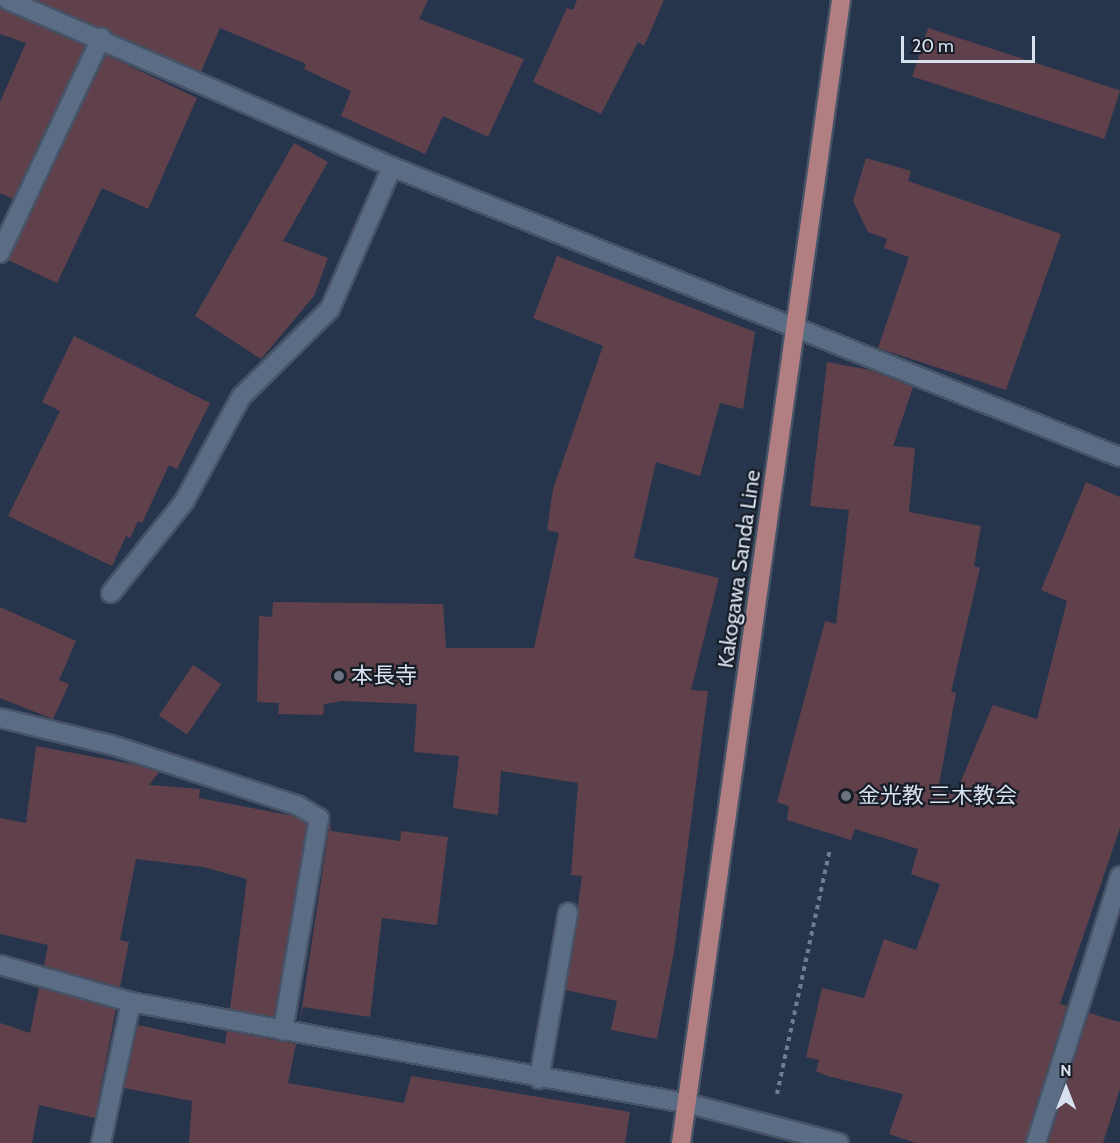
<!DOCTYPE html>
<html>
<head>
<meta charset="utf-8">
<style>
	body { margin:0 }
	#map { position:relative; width:1120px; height:1143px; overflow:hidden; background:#27354c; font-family:Cabin,"Noto Sans JP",sans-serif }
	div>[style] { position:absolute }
	.building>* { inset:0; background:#60414b; transform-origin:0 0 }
	.path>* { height:4px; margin-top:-2px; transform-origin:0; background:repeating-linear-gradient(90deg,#707c90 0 4.5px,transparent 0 9px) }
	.roads { filter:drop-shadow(2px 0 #475366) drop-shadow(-2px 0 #475366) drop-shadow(0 2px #475366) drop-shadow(0 -2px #475366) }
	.lane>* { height:18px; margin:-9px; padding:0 9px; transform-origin:9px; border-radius:9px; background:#5b6c85 }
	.street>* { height:18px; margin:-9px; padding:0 9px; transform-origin:9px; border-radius:9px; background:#5b6c85 }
	.primary>* { height:18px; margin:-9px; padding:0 9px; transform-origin:9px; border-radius:9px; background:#b17e82 }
	.dots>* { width:16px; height:16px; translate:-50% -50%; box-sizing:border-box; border:3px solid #161d27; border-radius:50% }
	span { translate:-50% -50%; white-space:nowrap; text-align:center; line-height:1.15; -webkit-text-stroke:4.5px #161d27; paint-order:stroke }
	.street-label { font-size:22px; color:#d8e1f0 }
	.poi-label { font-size:22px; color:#d8e1f0 }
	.left { translate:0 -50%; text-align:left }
	.north { position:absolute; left:1036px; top:1059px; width:60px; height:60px; -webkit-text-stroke:4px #161d27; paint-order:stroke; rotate:0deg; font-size:16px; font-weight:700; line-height:24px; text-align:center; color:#d8e1f0 }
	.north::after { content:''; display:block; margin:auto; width:21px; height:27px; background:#d8e1f0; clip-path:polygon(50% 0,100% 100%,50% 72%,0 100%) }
	.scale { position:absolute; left:901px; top:36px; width:134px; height:27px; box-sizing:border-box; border:3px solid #d8e1f0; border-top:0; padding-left:8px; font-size:18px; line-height:21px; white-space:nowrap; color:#d8e1f0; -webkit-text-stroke:4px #161d27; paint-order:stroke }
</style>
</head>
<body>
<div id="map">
	<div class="building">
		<div style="clip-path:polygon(36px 0,428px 0,419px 19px,524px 59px,488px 137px,443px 116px,425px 154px,341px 116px,351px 91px,304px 69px,306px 64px,220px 28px,201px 72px)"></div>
		<div style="clip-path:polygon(577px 0,664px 0,644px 46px,638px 42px,601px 114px,533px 82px,567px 8px,573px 10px)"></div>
		<div style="clip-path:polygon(0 8px,85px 46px,13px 199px,0 193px,0 102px,26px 43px,0 34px)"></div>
		<div style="left:928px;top:28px;width:202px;height:51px;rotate:18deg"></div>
		<div style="clip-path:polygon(106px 55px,197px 98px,148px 209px,102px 188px,57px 283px,8px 260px)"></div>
		<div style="clip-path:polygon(294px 143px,328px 162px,283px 241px,328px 258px,314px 296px,261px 359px,195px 316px)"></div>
		<div style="clip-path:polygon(866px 158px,911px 171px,908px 181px,1061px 234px,1006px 390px,878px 348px,909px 257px,884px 248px,887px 239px,868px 232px,853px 201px)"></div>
		<div style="clip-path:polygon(557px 256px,755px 332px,743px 409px,720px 403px,700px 476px,656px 462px,634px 558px,719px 578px,691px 690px,708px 691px,674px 952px,657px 1039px,611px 1030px,617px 1001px,566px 990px,582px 876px,571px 875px,578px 783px,501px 771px,498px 815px,453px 808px,459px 756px,414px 752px,417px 704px,343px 701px,324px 704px,323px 715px,278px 714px,279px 703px,257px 702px,259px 616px,272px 617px,273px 602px,443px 604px,446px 648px,534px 648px,559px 533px,547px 530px,553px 489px,603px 346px,533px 318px)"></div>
		<div style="clip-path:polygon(74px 336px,210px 403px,177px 469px,169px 465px,142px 523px,138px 521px,130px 538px,126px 536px,112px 566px,8px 516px,60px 411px,42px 402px)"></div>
		<div style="clip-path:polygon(827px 362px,870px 370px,913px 387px,893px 446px,915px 448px,909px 512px,981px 526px,974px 566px,980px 568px,951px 692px,956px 693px,938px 790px,955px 795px,993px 705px,1037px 719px,1067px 601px,1041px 590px,1086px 482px,1120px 497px,1120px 828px,1060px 1004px,1067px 1006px,1025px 1143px,916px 1143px,889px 1134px,903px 1094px,827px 1076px,816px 1071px,819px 1060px,806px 1057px,822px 988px,864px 998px,884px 939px,916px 950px,940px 884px,911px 874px,918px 849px,855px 829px,851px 840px,787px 820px,789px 806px,777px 802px,825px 621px,836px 624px,849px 510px,810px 506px)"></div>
		<div style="clip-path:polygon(0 607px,76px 641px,59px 680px,69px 684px,53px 719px,0 698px)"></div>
		<div style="left:193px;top:665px;width:34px;height:61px;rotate:34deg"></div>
		<div style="clip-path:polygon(36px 746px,137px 765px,159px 772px,149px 785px,200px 789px,199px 798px,294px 816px,307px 824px,274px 1017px,230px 1009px,247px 879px,203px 867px,136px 859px,120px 940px,129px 942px,120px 987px,44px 966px,48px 945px,0 934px,0 818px,26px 823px)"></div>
		<div style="clip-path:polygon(330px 821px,331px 831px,400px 841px,401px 831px,448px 837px,437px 925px,382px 918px,370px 1017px,303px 1007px,300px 1021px)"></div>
		<div style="clip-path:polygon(39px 988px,116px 1009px,95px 1118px,39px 1105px,32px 1143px,0 1143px,0 1023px,30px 1033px)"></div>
		<div style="clip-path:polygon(1089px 1013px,1120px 1022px,1120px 1089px,1103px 1143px,1048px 1143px)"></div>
		<div style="clip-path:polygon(138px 1025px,225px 1044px,227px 1031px,296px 1044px,288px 1083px,404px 1103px,411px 1076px,630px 1112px,625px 1143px,189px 1143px,192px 1101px,124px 1088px)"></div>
	</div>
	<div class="path">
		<div style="left:777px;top:1094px;width:251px;rotate:-77.8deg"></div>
	</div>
	<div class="roads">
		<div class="lane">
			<div style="left:539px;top:1079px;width:169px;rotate:-80.1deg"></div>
		</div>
		<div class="street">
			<div style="left:8px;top:0;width:419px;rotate:23.5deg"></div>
			<div style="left:392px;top:167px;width:784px;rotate:21.72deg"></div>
			<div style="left:0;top:253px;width:238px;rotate:-64.8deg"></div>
			<div style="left:111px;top:593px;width:117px;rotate:-51.3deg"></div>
			<div style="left:184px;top:502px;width:119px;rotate:-61.5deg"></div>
			<div style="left:241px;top:397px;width:125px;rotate:-44.7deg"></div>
			<div style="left:330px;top:309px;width:155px;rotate:-66.4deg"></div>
			<div style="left:0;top:718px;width:115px;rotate:13.6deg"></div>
			<div style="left:112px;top:745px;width:194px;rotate:18deg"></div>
			<div style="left:297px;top:805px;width:26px;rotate:31deg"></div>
			<div style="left:319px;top:818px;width:216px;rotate:99.6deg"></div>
			<div style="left:0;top:965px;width:136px;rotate:15.8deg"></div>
			<div style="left:131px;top:1002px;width:568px;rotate:10.34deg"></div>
			<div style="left:690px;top:1104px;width:154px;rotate:14.7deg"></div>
			<div style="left:101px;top:1143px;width:144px;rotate:-78deg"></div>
			<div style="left:1036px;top:1143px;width:280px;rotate:-72.5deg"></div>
		</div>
		<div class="primary">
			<div style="left:681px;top:1143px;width:1154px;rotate:-82.03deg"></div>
		</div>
	</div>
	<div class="dots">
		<div style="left:339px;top:676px;background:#6b7280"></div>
		<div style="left:846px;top:796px;background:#6b7280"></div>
	</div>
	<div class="street-label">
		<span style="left:739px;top:569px;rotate:-82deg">Kakogawa Sanda Line</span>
	</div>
	<div class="poi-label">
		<span class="left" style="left:351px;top:676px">本長寺</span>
		<span class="left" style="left:858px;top:796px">金光教 三木教会</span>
	</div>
	<div class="north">N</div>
	<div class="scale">20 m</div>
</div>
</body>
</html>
